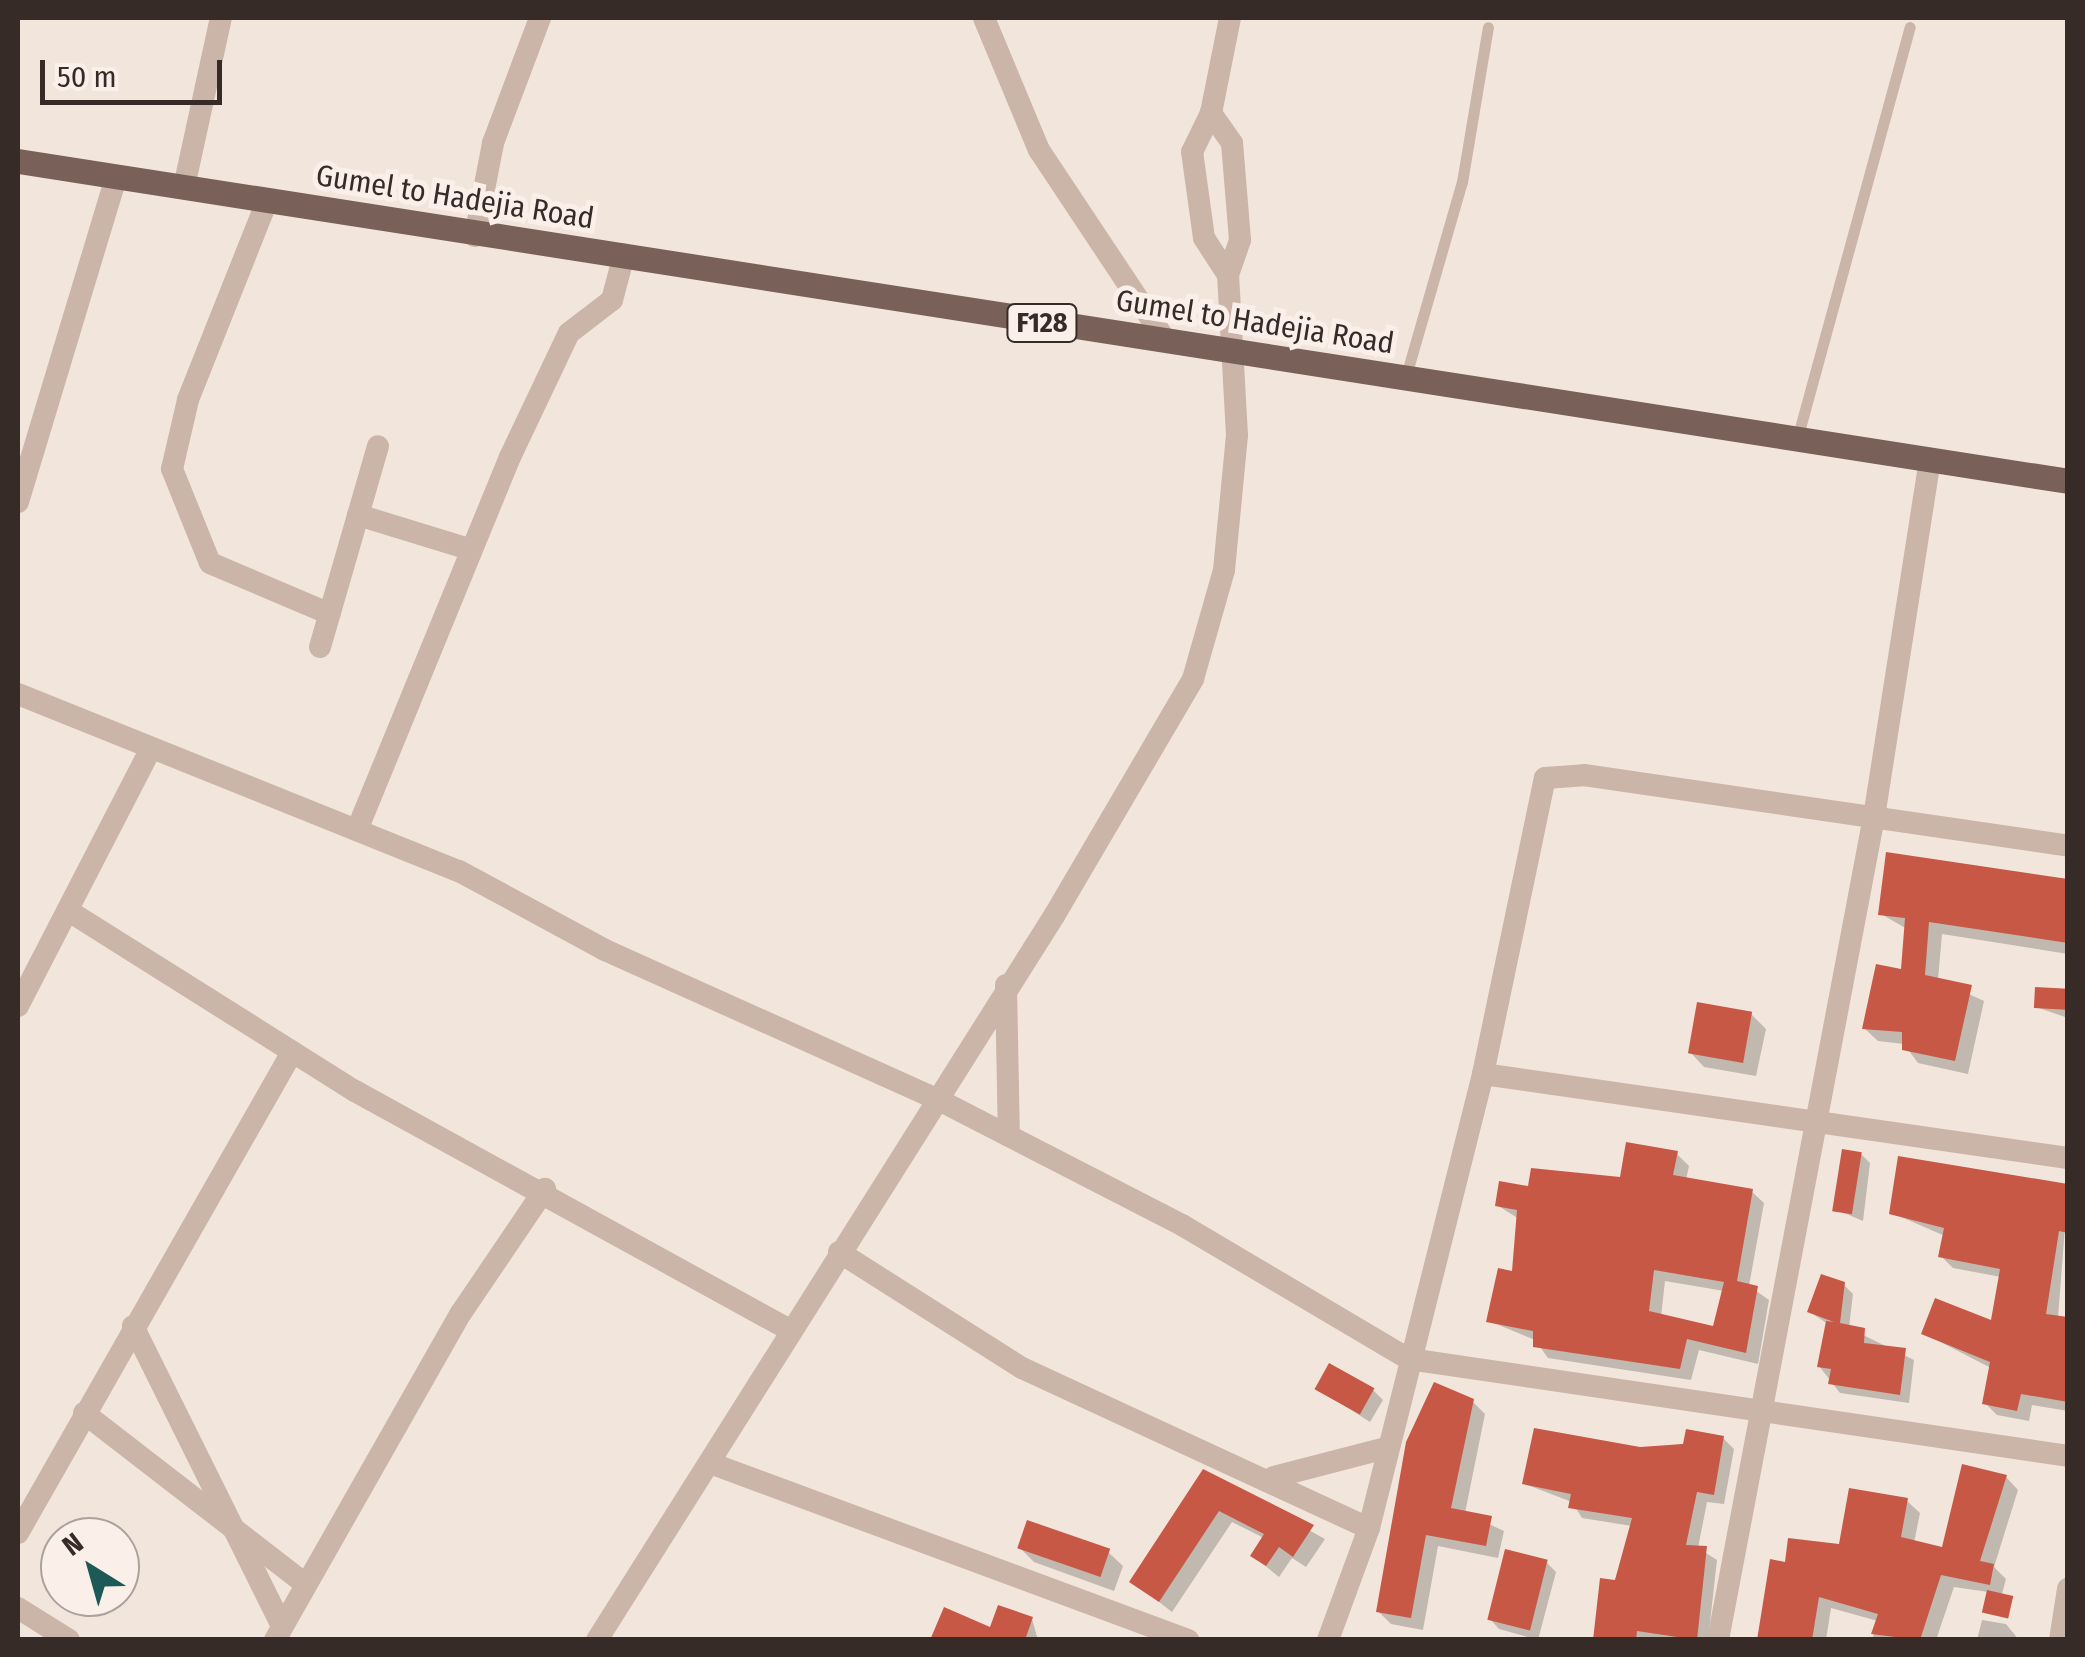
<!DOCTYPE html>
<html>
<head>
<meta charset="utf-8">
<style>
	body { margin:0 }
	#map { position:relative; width:2085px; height:1657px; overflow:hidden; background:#f2e6dc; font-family:"Fira Sans Condensed",sans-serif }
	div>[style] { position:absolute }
	.shadow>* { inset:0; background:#0003 }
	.building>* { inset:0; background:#c75846; transform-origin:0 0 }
	.service>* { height:11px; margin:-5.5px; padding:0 5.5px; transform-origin:5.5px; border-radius:5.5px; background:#cbb4a8 }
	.minor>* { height:22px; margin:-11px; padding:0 11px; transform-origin:11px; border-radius:11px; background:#cbb4a8 }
	.primary>* { height:25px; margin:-12.5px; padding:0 12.5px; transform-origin:12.5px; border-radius:12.5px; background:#796159 }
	span { translate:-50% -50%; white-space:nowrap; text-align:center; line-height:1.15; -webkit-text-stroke:10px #faf0e9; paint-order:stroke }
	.shield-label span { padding:2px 8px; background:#faf0e9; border:2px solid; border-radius:8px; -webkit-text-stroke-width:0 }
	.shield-label { font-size:28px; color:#372b28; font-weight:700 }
	.street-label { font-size:30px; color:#372b28 }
	.frame { position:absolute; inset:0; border:20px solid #372b28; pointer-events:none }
	.north { position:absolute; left:40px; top:1517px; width:100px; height:100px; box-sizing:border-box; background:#faf0e9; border:2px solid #aca19c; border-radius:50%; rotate:323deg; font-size:28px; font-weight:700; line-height:40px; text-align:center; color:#372b28 }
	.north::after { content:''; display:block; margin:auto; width:35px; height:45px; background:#1d5957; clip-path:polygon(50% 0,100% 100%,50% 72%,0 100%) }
	.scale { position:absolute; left:40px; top:60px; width:182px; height:45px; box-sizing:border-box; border:5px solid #372b28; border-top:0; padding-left:12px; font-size:30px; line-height:35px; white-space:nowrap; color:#372b28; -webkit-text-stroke:8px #faf0e9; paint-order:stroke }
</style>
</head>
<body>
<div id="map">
	<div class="shadow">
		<div style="clip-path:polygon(2068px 881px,2068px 954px,1942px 934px,1938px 980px,1984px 1001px,1968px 1074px,1918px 1063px,1904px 1044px,1878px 1041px,1864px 1028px,1903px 973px,1907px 929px,1881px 914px)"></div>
		<div style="clip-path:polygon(2068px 991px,2068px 1018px,2036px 1007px)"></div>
		<div style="clip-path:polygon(1751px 1014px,1766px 1029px,1756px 1076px,1704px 1067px,1690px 1052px)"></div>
		<div style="clip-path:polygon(evenodd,1677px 1154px,1689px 1166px,1686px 1180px,1751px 1191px,1764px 1203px,1749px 1286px,1769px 1300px,1758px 1364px,1699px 1350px,1691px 1380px,1548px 1358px,1535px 1340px,1489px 1321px,1514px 1274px,1519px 1219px,1497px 1205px,1530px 1189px,1622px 1180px,1677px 1154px,1665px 1281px,1724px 1291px,1715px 1329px,1661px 1317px,1665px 1281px)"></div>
		<div style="clip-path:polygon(1861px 1154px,1870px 1163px,1863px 1221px,1837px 1210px)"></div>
		<div style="clip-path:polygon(2068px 1188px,2058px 1318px,2068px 1320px,2068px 1411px,2032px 1405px,2029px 1421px,1997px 1415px,1985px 1403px,1991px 1368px,1923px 1333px,1993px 1324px,2001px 1277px,1953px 1268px,1941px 1256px,1945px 1236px,1892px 1213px)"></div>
		<div style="clip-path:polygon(1844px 1285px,1853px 1294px,1849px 1328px,1914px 1360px,1909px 1403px,1840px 1393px,1819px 1366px,1828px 1324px,1810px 1312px)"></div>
		<div style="clip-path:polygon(1318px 1389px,1373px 1390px,1383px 1400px,1370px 1422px)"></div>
		<div style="clip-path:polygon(1472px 1401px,1485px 1414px,1465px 1513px,1504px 1531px,1498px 1558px,1438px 1546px,1423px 1630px,1391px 1624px,1378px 1611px)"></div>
		<div style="clip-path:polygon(1723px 1438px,1734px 1449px,1724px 1504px,1707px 1502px,1698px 1548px,1717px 1560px,1708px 1640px,1596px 1640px,1632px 1526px,1582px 1518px,1572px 1502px,1525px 1484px,1640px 1450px)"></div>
		<div style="clip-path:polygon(1204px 1472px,1325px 1539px,1306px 1567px,1292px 1558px,1279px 1577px,1253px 1556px,1264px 1538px,1232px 1522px,1172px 1612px,1132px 1581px)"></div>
		<div style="clip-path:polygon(2006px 1477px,2018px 1490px,1994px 1567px,2006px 1579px,2002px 1594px,1954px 1587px,1936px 1640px,1872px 1640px,1878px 1621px,1831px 1608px,1826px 1640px,1760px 1640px,1787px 1565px,1841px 1547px,1907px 1501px,1920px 1513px,1914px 1543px,1943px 1550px)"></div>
		<div style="clip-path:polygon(1020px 1548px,1108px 1552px,1123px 1566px,1114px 1591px,1034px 1562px)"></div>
		<div style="clip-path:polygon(1547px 1563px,1556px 1572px,1538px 1640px,1499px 1629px,1490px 1619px)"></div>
		<div style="clip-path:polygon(1032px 1619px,1038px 1640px,932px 1640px,992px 1630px)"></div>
		<div style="clip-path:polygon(1982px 1620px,2006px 1624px,2019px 1640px,1977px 1640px)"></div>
	</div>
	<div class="building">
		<div style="clip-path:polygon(1886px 852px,2068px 879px,2068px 943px,1929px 922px,1925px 975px,1972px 985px,1955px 1061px,1902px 1050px,1902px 1032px,1862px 1029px,1876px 964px,1901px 969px,1905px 918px,1878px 915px)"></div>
		<div style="left:2035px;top:987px;width:33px;height:21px;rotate:3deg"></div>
		<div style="left:1697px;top:1002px;width:56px;height:52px;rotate:10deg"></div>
		<div style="clip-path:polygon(evenodd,1626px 1142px,1678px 1151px,1673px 1175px,1753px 1189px,1737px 1281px,1758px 1286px,1746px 1353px,1687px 1339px,1680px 1369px,1533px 1347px,1533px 1331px,1486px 1322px,1498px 1268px,1512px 1271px,1517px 1210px,1495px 1206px,1499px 1181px,1528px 1186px,1531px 1168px,1620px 1177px,1626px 1142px,1654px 1270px,1724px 1282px,1713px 1326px,1649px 1311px,1654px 1270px)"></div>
		<div style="left:1842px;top:1149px;width:20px;height:63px;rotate:9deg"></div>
		<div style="clip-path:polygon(1898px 1156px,2068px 1184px,2068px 1233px,2059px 1231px,2046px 1314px,2068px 1317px,2068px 1402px,2021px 1394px,2017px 1411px,1982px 1404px,1990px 1362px,1921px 1334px,1935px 1298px,1991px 1320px,2000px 1269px,1938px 1257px,1944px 1228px,1889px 1214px)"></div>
		<div style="clip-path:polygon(1821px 1274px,1845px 1282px,1840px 1323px,1865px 1328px,1864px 1343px,1906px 1348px,1900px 1395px,1828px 1384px,1831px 1369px,1817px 1367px,1826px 1321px,1834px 1322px,1807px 1312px)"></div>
		<div style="left:1329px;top:1363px;width:52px;height:30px;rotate:29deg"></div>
		<div style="clip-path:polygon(1434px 1382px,1474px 1399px,1451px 1508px,1492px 1516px,1486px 1546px,1426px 1535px,1411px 1618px,1376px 1612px,1406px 1442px)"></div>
		<div style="clip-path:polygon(1534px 1428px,1640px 1447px,1683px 1444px,1686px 1429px,1724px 1436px,1714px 1495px,1697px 1492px,1686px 1545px,1707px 1546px,1697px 1640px,1637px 1631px,1636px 1640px,1593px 1640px,1600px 1578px,1615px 1580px,1632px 1518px,1568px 1508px,1571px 1494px,1522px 1484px)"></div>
		<div style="clip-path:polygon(1962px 1464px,2007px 1475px,1980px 1561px,1994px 1564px,1990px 1585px,1941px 1575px,1920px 1640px,1871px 1634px,1878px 1614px,1819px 1597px,1812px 1640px,1757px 1640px,1770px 1559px,1785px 1562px,1788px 1538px,1839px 1544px,1849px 1488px,1908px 1498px,1901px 1537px,1942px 1547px)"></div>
		<div style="clip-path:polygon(1203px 1469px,1314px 1525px,1293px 1557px,1279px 1547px,1266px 1566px,1250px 1556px,1264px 1534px,1219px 1511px,1159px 1602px,1129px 1582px)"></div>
		<div style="left:1027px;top:1520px;width:88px;height:30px;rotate:19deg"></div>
		<div style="left:1505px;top:1549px;width:44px;height:73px;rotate:14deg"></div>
		<div style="left:1987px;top:1590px;width:27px;height:23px;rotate:13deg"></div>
		<div style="clip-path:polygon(998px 1605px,1033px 1617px,1025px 1640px,930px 1640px,944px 1607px,990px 1627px)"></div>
	</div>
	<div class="service">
		<div style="left:1405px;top:379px;width:205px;rotate:-73.9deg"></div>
		<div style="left:1462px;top:182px;width:157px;rotate:-80.5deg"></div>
		<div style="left:1797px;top:439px;width:427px;rotate:-74.7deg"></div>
	</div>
	<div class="minor">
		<div style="left:984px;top:18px;width:143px;rotate:67.4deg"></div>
		<div style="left:1039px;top:150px;width:228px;rotate:56.4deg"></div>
		<div style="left:184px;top:187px;width:173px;rotate:-77.7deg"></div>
		<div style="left:267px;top:201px;width:214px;rotate:111.7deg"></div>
		<div style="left:188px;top:400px;width:71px;rotate:103.1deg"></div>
		<div style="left:172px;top:469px;width:101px;rotate:68deg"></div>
		<div style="left:210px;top:563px;width:130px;rotate:23deg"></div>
		<div style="left:475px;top:236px;width:95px;rotate:-79deg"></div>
		<div style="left:493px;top:143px;width:134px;rotate:-69.4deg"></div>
		<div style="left:1228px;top:275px;width:44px;rotate:-123deg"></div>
		<div style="left:1204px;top:238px;width:87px;rotate:-97.9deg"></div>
		<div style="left:1192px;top:152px;width:43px;rotate:-64deg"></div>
		<div style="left:1211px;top:113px;width:97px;rotate:-78.7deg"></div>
		<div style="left:18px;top:502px;width:339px;rotate:-73.2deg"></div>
		<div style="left:358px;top:515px;width:116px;rotate:17deg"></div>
		<div style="left:320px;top:647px;width:209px;rotate:-73.9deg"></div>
		<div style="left:18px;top:694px;width:475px;rotate:21.9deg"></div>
		<div style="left:459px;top:871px;width:166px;rotate:28.4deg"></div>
		<div style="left:605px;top:950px;width:364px;rotate:24.2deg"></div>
		<div style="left:937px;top:1099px;width:276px;rotate:27.2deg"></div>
		<div style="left:1182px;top:1225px;width:264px;rotate:30.6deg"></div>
		<div style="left:1409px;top:1359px;width:666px;rotate:8.37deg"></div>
		<div style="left:357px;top:830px;width:403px;rotate:-67.7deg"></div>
		<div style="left:510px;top:457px;width:137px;rotate:-64.6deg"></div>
		<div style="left:569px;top:333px;width:54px;rotate:-37.5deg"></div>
		<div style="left:612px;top:300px;width:47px;rotate:-75.1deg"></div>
		<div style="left:72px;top:913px;width:334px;rotate:32.2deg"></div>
		<div style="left:355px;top:1091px;width:495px;rotate:28.8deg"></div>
		<div style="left:1006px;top:985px;width:151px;rotate:88.9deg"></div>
		<div style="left:18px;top:1006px;width:288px;rotate:-62.7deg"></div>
		<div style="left:1483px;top:1074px;width:591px;rotate:8.17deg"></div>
		<div style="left:839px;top:1252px;width:217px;rotate:32.4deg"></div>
		<div style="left:1022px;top:1368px;width:382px;rotate:24.8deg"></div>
		<div style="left:133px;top:1326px;width:335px;rotate:63.6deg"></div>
		<div style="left:84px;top:1413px;width:279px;rotate:37.7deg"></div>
		<div style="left:710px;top:1463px;width:510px;rotate:20.32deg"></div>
		<div style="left:1274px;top:1477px;width:116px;rotate:-14.5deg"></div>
		<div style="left:18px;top:1533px;width:551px;rotate:-60.32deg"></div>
		<div style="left:18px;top:1608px;width:60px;rotate:32.1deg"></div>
		<div style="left:275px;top:1640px;width:376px;rotate:-60.4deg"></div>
		<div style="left:461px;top:1313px;width:150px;rotate:-55.9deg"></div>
		<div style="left:597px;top:1640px;width:856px;rotate:-57.74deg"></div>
		<div style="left:1054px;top:916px;width:275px;rotate:-59.6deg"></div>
		<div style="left:1193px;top:679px;width:113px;rotate:-74.1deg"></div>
		<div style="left:1224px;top:570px;width:136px;rotate:-84.5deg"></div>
		<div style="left:1237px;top:435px;width:160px;rotate:-93.2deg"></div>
		<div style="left:1228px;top:275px;width:37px;rotate:-71deg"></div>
		<div style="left:1240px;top:240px;width:97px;rotate:-94.7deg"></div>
		<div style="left:1232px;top:143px;width:37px;rotate:-125deg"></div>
		<div style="left:1328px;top:1640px;width:119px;rotate:-69.9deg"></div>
		<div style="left:1369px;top:1528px;width:468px;rotate:-75.9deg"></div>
		<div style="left:1483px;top:1074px;width:302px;rotate:-78.2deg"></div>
		<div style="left:1545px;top:778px;width:39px;rotate:-4deg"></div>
		<div style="left:1584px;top:775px;width:489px;rotate:8.3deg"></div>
		<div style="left:1718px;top:1640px;width:838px;rotate:-79.27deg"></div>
		<div style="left:1874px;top:817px;width:360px;rotate:-81.1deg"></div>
		<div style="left:2060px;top:1640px;width:52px;rotate:-81.1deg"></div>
	</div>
	<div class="primary">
		<div style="left:18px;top:161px;width:2075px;rotate:8.87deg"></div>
	</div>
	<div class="shield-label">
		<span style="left:1042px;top:323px">F128</span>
	</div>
	<div class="street-label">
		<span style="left:455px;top:197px;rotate:9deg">Gumel to Hadejia Road</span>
		<span style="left:1255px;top:322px;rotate:9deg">Gumel to Hadejia Road</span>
	</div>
	<div class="frame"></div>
	<div class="north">N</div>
	<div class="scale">50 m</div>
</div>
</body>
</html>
